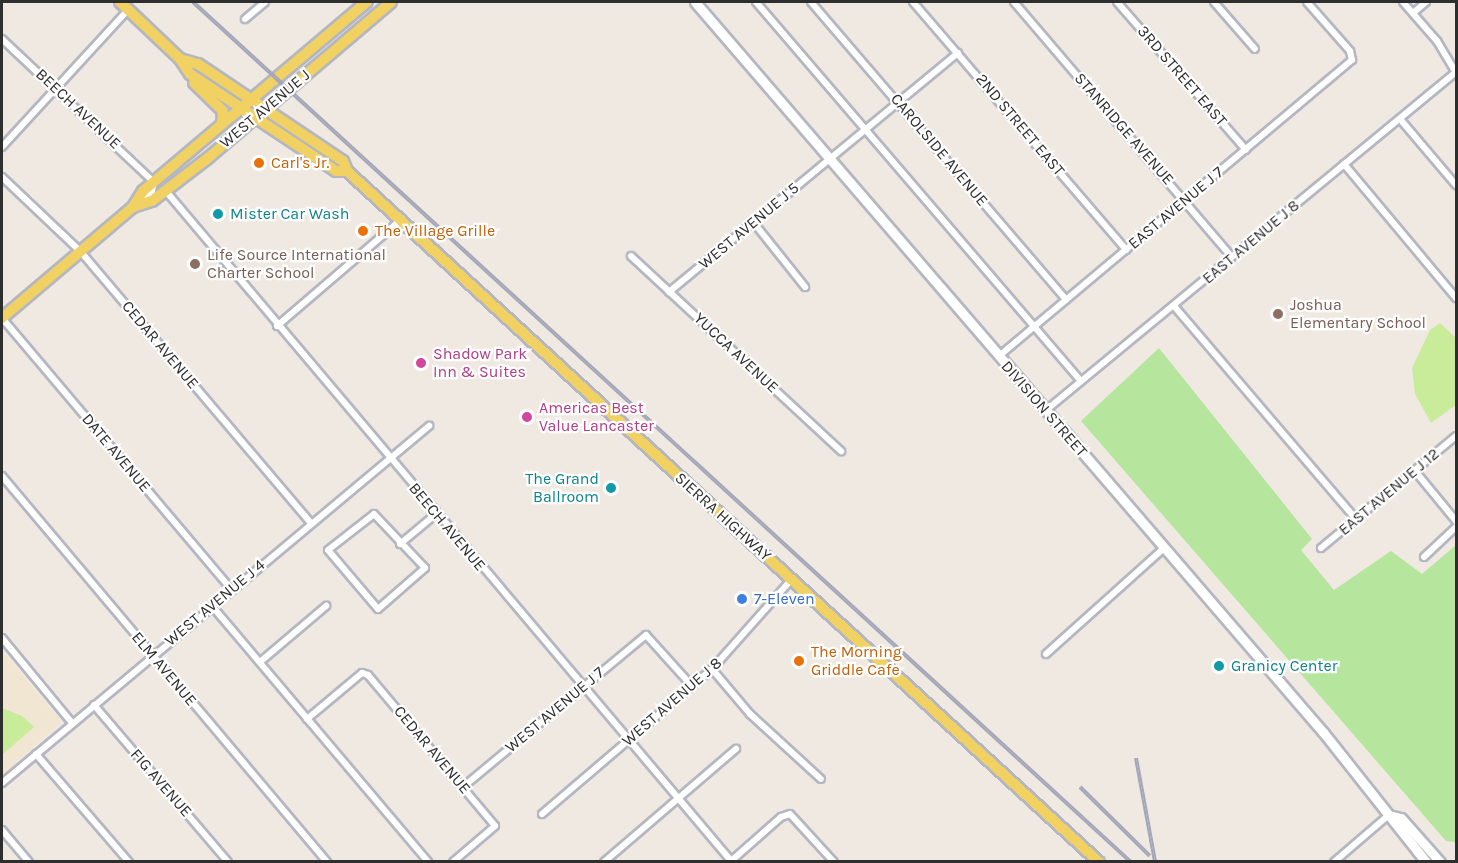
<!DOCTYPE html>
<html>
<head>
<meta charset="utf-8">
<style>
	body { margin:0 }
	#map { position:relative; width:1458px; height:863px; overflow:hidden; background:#efe9e1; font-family:Karla,sans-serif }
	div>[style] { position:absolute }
	.education>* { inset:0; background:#f0e6d1 }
	.green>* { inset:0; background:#b6e59e }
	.pitch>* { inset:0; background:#c9ec9a }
	.roads { filter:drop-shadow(2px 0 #b4b7c1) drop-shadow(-2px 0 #b4b7c1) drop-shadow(0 2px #b4b7c1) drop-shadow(0 -2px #b4b7c1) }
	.minor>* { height:6px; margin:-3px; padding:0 3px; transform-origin:3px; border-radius:3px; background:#fff }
	.secondary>* { height:9px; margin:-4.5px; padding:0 4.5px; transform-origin:4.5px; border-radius:4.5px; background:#fff }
	.primary>* { height:10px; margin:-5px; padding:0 5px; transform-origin:5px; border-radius:5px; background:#f2d163 }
	.rail>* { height:4px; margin-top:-2px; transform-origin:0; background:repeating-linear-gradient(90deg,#fff 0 4.5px,#a3a6b8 0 9px); box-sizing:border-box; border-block:2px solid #a3a6b8 }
	.dots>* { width:16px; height:16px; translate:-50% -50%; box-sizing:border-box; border:3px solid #fff; border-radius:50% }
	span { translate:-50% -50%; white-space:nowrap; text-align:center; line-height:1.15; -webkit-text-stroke:4.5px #fff; paint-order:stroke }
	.street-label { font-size:16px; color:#2e2e2e }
	.food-label { font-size:16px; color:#c56008 }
	.left { translate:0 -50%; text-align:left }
	.culture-label { font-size:16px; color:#0d838f }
	.right { translate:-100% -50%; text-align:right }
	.education-label { font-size:16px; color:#785e54 }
	.hotel-label { font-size:16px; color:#b23c85 }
	.shop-label { font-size:16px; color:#366cbe }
	.frame { position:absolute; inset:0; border:3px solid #2e2e2e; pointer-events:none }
</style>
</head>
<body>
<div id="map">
	<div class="education">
		<div style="clip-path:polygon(2px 650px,61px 722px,2px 775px)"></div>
	</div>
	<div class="green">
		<div style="clip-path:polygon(1159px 348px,1312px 539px,1301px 550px,1334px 590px,1391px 551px,1422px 574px,1456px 545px,1456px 842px,1446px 841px,1081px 421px)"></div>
	</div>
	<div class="pitch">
		<div style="clip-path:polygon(1440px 323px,1456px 338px,1456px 405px,1431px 423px,1415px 394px,1412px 368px,1430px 330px)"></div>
		<div style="clip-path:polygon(2px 708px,22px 716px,34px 727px,2px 755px)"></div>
	</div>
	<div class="roads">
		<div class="minor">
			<div style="left:756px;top:2px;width:499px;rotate:49.4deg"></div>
			<div style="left:811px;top:2px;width:392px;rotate:49.4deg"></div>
			<div style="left:913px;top:2px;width:327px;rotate:49.3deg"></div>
			<div style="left:1014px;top:2px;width:335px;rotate:49.5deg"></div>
			<div style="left:1117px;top:2px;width:196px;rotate:48.9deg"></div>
			<div style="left:1214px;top:2px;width:62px;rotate:48.9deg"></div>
			<div style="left:1403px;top:2px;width:52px;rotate:48.9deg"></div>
			<div style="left:1437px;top:41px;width:37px;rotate:59deg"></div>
			<div style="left:1413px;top:13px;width:17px;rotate:-40deg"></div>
			<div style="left:245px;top:19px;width:26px;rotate:-40deg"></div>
			<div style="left:2px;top:39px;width:209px;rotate:43.3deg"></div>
			<div style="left:154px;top:182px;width:9px;rotate:103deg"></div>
			<div style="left:152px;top:191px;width:14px;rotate:141deg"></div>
			<div style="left:1400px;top:119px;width:87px;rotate:49.7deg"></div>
			<div style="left:2px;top:147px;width:186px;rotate:-47.4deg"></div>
			<div style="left:1344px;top:164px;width:175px;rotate:50.1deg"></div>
			<div style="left:2px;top:177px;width:109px;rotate:43.5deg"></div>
			<div style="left:81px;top:252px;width:354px;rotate:49.7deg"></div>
			<div style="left:165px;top:190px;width:879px;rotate:49.84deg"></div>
			<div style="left:754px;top:223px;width:82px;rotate:51.4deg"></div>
			<div style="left:631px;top:256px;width:287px;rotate:42.9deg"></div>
			<div style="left:669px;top:292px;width:375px;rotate:-39.6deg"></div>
			<div style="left:1174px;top:306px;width:280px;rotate:49.5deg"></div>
			<div style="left:2px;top:318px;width:355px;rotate:49.8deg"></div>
			<div style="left:277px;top:326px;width:165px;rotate:-40.6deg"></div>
			<div style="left:999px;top:356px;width:461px;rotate:-40deg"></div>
			<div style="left:1352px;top:60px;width:9px;rotate:-103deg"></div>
			<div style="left:1350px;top:51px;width:65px;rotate:-131.3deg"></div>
			<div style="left:1045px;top:411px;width:533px;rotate:-39.52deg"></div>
			<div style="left:1415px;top:471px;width:65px;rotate:50.6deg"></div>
			<div style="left:2px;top:476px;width:505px;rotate:49.9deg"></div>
			<div style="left:374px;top:514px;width:74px;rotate:46.6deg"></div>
			<div style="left:425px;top:568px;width:62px;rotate:138.9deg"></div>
			<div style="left:378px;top:609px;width:77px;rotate:-130.3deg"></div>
			<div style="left:328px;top:550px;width:58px;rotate:-38deg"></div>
			<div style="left:400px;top:544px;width:47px;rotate:-39.8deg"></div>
			<div style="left:1321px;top:548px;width:175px;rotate:-39.7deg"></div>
			<div style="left:1424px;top:557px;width:44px;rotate:-43.2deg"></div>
			<div style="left:212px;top:606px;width:335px;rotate:49.8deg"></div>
			<div style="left:2px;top:638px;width:110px;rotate:50.5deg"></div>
			<div style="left:1046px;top:654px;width:159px;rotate:-41.9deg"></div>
			<div style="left:260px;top:662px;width:87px;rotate:-40.3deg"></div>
			<div style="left:712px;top:669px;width:59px;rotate:49.8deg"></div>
			<div style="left:750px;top:714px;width:96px;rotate:42.5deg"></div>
			<div style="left:94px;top:705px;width:206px;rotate:49.5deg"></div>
			<div style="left:307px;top:719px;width:72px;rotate:-39.9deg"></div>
			<div style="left:362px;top:673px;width:6px;rotate:18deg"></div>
			<div style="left:368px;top:675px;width:197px;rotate:49.9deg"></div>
			<div style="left:495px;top:826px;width:55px;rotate:139.4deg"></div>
			<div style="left:36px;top:754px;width:143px;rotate:49.3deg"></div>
			<div style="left:2px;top:783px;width:557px;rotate:-39.9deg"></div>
			<div style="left:463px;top:787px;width:238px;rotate:-39.7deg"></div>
			<div style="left:646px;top:635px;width:69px;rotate:48deg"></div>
			<div style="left:542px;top:814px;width:223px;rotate:-40.5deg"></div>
			<div style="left:712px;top:669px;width:119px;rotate:-48.4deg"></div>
			<div style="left:2px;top:830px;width:42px;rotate:49.8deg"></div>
			<div style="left:604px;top:862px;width:174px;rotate:-40.6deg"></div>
			<div style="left:730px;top:862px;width:68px;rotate:-41.4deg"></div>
			<div style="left:781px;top:817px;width:9px;rotate:-18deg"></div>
			<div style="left:790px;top:814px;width:65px;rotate:47.5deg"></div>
			<div style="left:1334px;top:862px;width:74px;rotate:-40.6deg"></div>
		</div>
		<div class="secondary">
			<div style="left:695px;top:2px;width:963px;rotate:49.3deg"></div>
			<div style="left:1323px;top:732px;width:166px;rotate:51.6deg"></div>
			<div style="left:1392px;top:816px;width:9px;rotate:13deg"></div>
			<div style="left:1401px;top:818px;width:59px;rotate:48.4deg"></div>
		</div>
		<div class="primary">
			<div style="left:120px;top:2px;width:83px;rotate:43.5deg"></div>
			<div style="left:180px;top:59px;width:18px;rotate:56deg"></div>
			<div style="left:190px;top:74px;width:175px;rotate:33.6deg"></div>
			<div style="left:336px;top:171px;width:11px"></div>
			<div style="left:180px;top:59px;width:19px;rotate:16deg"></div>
			<div style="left:198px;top:64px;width:174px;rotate:33.8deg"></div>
			<div style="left:343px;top:161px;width:11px;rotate:68deg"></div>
			<div style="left:347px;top:171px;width:1021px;rotate:42.58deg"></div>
			<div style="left:194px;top:83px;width:40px;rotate:44deg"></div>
			<div style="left:223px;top:111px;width:13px;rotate:94deg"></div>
			<div style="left:133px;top:207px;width:20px;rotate:-18deg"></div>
			<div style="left:152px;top:201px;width:71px;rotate:-37.5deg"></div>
			<div style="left:208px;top:158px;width:240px;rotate:-40.4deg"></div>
			<div style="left:2px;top:318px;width:172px;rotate:-40.3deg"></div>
			<div style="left:133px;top:207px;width:19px;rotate:-58deg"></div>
			<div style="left:143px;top:191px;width:293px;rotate:-40.2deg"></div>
		</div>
	</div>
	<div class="rail">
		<div style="left:193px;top:2px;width:1273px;rotate:42.52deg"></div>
		<div style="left:1136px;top:758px;width:106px;rotate:79.6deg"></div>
		<div style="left:1080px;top:787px;width:98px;rotate:44.6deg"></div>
	</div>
	<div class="dots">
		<div style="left:259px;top:163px;background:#e8710a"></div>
		<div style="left:218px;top:214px;background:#0f9aa8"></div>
		<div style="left:363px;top:231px;background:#e8710a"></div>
		<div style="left:195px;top:264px;background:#8d6e63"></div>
		<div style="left:1278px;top:314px;background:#8d6e63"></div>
		<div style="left:421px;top:363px;background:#d1479c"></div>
		<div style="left:527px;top:417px;background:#d1479c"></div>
		<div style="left:611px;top:488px;background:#0f9aa8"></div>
		<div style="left:742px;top:599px;background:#3f7fe0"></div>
		<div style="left:799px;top:661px;background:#e8710a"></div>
		<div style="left:1219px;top:666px;background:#0f9aa8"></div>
	</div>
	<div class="street-label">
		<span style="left:1182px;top:76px;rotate:49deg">3RD STREET EAST</span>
		<span style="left:78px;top:109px;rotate:43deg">BEECH AVENUE</span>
		<span style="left:265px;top:109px;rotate:-40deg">WEST AVENUE J</span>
		<span style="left:1020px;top:125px;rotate:50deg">2ND STREET EAST</span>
		<span style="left:1124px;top:129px;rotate:49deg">STANRIDGE AVENUE</span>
		<span style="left:939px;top:150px;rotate:50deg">CAROLSIDE AVENUE</span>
		<span style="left:1176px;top:208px;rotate:-40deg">EAST AVENUE J 7</span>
		<span style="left:749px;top:226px;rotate:-40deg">WEST AVENUE J 5</span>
		<span style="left:1251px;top:242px;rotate:-40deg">EAST AVENUE J 8</span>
		<span style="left:160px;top:345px;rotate:50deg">CEDAR AVENUE</span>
		<span style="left:736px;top:353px;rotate:43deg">YUCCA AVENUE</span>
		<span style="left:1044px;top:409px;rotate:49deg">DIVISION STREET</span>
		<span style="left:116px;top:453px;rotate:50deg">DATE AVENUE</span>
		<span style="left:1389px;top:492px;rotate:-40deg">EAST AVENUE J 12</span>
		<span style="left:723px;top:517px;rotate:42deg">SIERRA HIGHWAY</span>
		<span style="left:447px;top:527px;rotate:50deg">BEECH AVENUE</span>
		<span style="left:215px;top:603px;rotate:-40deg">WEST AVENUE J 4</span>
		<span style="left:164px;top:669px;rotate:50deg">ELM AVENUE</span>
		<span style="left:672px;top:702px;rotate:-41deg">WEST AVENUE J 8</span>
		<span style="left:555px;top:710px;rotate:-40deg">WEST AVENUE J 7</span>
		<span style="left:432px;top:750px;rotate:50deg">CEDAR AVENUE</span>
		<span style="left:161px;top:783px;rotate:49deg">FIG AVENUE</span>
	</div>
	<div class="food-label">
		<span class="left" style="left:271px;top:163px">Carl's Jr.</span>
		<span class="left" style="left:375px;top:231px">The Village Grille</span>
		<span class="left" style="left:811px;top:661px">The Morning<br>Griddle Cafe</span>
	</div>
	<div class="culture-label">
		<span class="left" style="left:230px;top:214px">Mister Car Wash</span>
		<span class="right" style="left:599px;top:488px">The Grand<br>Ballroom</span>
		<span class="left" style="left:1231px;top:666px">Granicy Center</span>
	</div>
	<div class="education-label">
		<span class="left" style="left:207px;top:264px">Life Source International<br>Charter School</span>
		<span class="left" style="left:1290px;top:314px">Joshua<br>Elementary School</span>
	</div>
	<div class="hotel-label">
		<span class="left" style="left:433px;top:363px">Shadow Park<br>Inn &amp; Suites</span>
		<span class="left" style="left:539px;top:417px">Americas Best<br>Value Lancaster</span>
	</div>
	<div class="shop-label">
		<span class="left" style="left:754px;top:599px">7-Eleven</span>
	</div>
	<div class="frame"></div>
</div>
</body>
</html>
